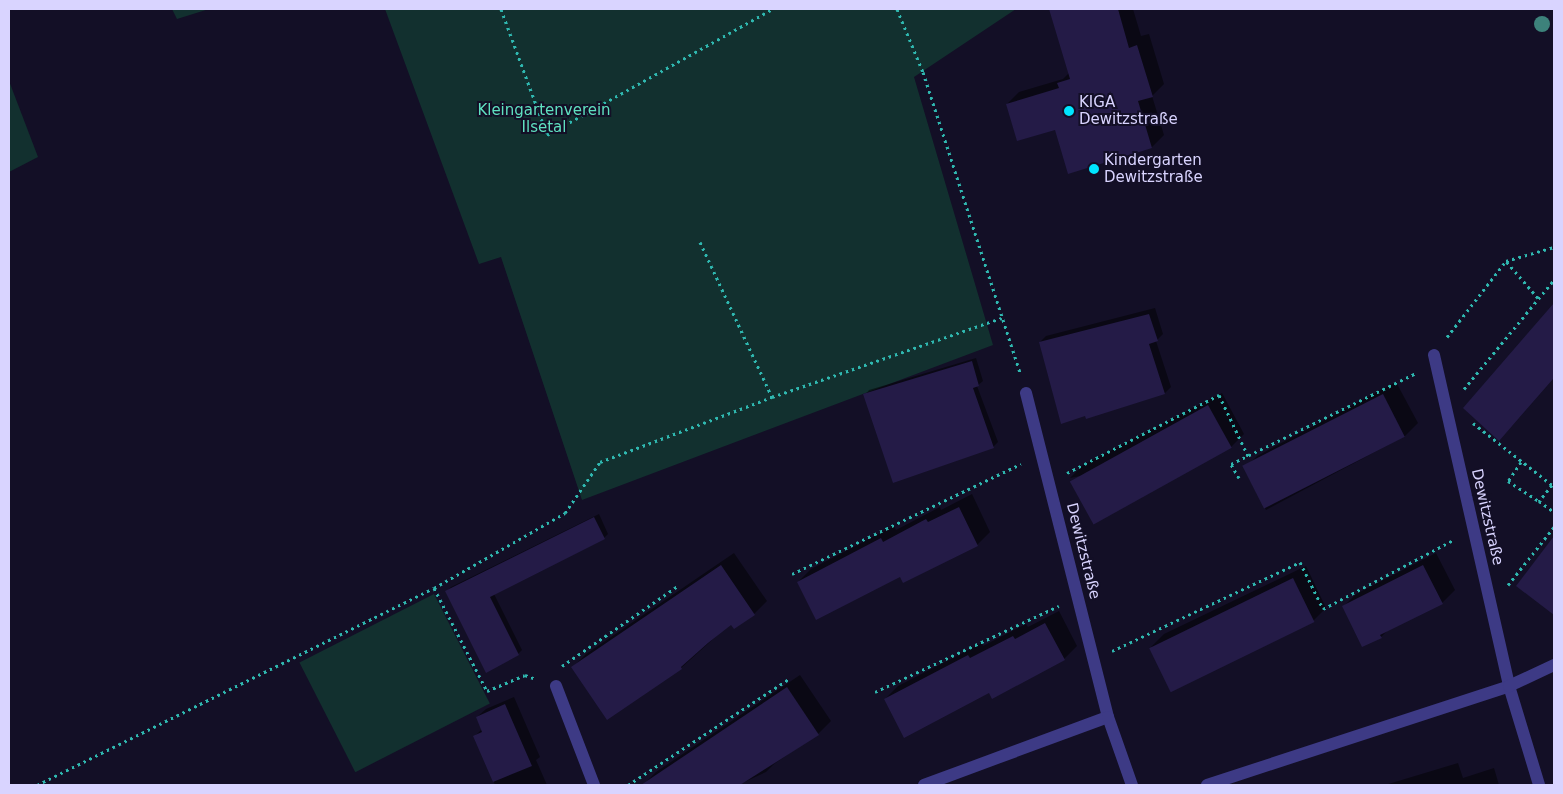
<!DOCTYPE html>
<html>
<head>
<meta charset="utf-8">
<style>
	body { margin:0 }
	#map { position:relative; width:1563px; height:794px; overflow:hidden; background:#130f26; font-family:"DejaVu Sans",sans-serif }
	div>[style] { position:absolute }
	.green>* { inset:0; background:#12302f; transform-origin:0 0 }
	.shadow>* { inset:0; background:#0007 }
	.building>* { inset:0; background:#241b47; transform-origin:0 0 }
	.path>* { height:3px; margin-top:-1.5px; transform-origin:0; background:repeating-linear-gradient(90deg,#2fb8b0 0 2.5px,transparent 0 6.5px) }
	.service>* { height:12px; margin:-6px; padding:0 6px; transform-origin:6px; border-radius:6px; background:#3d3a85 }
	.minor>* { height:12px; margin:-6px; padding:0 6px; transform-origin:6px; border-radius:6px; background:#3d3a85 }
	.trees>* { width:16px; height:16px; margin:-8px; border-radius:50%; background:#3d827b }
	.dots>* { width:14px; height:14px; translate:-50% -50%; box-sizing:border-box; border:2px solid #130f26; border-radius:50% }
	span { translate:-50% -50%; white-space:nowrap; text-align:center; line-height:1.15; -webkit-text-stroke:4px #130f26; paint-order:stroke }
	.poi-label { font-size:15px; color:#d9d4ff }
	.left { translate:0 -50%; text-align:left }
	.park-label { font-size:15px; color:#5fe0c0 }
	.street-label { font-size:15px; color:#d9d4ff }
	.frame { position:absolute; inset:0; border:10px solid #d9d4ff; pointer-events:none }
</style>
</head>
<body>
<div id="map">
	<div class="green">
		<div style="clip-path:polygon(172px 9px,209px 9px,177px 19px)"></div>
		<div style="clip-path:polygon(385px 9px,1016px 9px,914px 77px,993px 345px,582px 500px,501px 257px,479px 264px)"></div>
		<div style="clip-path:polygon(9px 81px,38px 157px,9px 172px)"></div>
		<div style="left:434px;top:594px;width:123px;height:151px;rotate:63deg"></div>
	</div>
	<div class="shadow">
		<div style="clip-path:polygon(1051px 9px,1133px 9px,1141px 36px,1149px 34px,1164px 84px,1152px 96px,1164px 135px,1152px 147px,1069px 172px,1056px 128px,1007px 104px,1019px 92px,1063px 79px,1070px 72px)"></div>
		<div style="clip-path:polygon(1554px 305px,1554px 378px,1512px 426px,1464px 408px)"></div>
		<div style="clip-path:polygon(1155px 308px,1163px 334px,1156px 341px,1171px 387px,1165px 393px,1040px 342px,1046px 336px)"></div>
		<div style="clip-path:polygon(976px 358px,983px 381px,977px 386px,998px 442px,993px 447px,865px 395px,869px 390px)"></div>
		<div style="clip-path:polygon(1396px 382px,1418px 423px,1405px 436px,1266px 510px,1244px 469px,1257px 456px)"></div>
		<div style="clip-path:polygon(1222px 393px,1244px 434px,1231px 447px,1070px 478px,1083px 465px)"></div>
		<div style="clip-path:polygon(972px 494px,990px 532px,977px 545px,904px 581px,901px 576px,798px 582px,811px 569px,894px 526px,896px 530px,940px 507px,941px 510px)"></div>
		<div style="clip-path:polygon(599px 514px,608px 534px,604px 538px,494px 594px,522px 650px,518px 654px,447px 591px,451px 587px)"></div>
		<div style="clip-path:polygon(1554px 538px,1554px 614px,1517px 585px)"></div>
		<div style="clip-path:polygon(734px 553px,767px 601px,754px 614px,731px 623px,681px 668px,573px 667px,586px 654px)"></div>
		<div style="clip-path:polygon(1436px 553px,1455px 590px,1442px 603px,1388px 630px,1381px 637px,1343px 607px,1356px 594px)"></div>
		<div style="clip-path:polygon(1306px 566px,1326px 608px,1313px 621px,1151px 647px,1164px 634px)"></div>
		<div style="clip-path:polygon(1059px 611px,1077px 646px,1064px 659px,989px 691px,885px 699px,898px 686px,982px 643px,983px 646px,1026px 624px,1028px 627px)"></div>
		<div style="clip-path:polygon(800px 675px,831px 721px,818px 734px,774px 764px,766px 772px,738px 785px,643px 785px,656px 772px)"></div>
		<div style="clip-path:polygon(514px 697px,540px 757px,536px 760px,547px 785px,495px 785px,475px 736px,482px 729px,477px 717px,486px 709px)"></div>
		<div style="clip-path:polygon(1458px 763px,1463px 778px,1494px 768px,1499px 785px,1385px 785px)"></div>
	</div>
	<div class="building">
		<div style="clip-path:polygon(1049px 9px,1118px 9px,1129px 48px,1137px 45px,1153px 97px,1138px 101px,1152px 148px,1068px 174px,1055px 130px,1017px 141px,1006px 104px,1059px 88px,1057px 83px,1070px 79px)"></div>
		<div style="clip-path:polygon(1554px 303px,1554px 378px,1499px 441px,1463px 408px)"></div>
		<div style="clip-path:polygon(1149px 314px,1158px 341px,1149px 344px,1165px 394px,1086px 419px,1085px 416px,1061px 424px,1039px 342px)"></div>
		<div style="clip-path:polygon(972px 361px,979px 386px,973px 388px,994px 448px,893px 483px,863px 394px)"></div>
		<div style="left:1383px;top:394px;width:48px;height:158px;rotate:63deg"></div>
		<div style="left:1208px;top:405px;width:49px;height:158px;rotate:61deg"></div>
		<div style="clip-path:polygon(959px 507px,978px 546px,903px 583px,900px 577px,816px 620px,797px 582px,881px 538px,883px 542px,926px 519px,928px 522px)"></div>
		<div style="clip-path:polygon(594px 517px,605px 539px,490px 597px,519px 655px,486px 673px,445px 591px)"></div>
		<div style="clip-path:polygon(1554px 536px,1554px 615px,1516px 586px)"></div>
		<div style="clip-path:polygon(721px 565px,755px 615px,734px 629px,731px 625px,708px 643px,681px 667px,682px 669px,607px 720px,571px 667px)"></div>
		<div style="clip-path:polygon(1423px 565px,1443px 604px,1380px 635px,1382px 638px,1362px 647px,1342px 606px)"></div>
		<div style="left:1293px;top:578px;width:49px;height:160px;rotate:64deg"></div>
		<div style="clip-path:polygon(1045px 623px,1065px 660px,992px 699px,989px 693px,904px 738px,884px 699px,968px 655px,970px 658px,1013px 636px,1015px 639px)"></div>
		<div style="clip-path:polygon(787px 687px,819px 735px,740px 785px,641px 785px)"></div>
		<div style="clip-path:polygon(505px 704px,532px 766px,493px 782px,473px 736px,482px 732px,476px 717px)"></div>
	</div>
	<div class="path">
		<div style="left:501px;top:9px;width:134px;rotate:69.9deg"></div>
		<div style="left:547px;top:135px;width:258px;rotate:-29.2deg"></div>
		<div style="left:897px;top:9px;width:68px;rotate:67.6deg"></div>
		<div style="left:923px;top:72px;width:316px;rotate:72.1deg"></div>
		<div style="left:700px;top:242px;width:171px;rotate:65.1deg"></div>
		<div style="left:772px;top:397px;width:243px;rotate:-19deg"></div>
		<div style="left:1538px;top:298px;width:49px;rotate:-130.9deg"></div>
		<div style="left:1506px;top:261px;width:50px;rotate:-16.3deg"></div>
		<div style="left:1447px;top:337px;width:96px;rotate:-52.2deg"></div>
		<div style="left:1464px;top:389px;width:141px;rotate:-50.5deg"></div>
		<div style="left:1473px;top:423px;width:100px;rotate:38.1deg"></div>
		<div style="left:1552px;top:485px;width:21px;rotate:129deg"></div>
		<div style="left:1539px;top:501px;width:19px;rotate:36deg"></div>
		<div style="left:1521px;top:462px;width:23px;rotate:124deg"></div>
		<div style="left:1508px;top:481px;width:37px;rotate:33deg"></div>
		<div style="left:1067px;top:473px;width:171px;rotate:-27.2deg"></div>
		<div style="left:1219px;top:395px;width:68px;rotate:64.6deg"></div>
		<div style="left:1239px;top:478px;width:16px;rotate:-120deg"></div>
		<div style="left:1231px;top:464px;width:206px;rotate:-26.2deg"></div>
		<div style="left:792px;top:574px;width:254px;rotate:-25.7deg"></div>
		<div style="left:1508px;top:585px;width:74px;rotate:-51.6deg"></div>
		<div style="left:434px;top:588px;width:116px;rotate:62.8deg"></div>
		<div style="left:487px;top:691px;width:41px;rotate:-22.8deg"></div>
		<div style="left:525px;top:675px;width:12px;rotate:20deg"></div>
		<div style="left:1112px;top:651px;width:208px;rotate:-25.3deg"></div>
		<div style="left:1300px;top:562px;width:52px;rotate:63.9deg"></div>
		<div style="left:1323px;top:609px;width:149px;rotate:-27.9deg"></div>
		<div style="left:562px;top:666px;width:142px;rotate:-34.7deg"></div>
		<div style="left:875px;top:692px;width:203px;rotate:-25.1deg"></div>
		<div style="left:37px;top:785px;width:443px;rotate:-26.4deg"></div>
		<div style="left:434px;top:588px;width:151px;rotate:-29.8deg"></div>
		<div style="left:565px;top:513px;width:62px;rotate:-55.5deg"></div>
		<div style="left:600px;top:462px;width:184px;rotate:-20.7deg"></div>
		<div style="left:628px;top:785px;width:194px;rotate:-33.4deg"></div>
	</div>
	<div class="service">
		<div style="left:1434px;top:355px;width:339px;rotate:77.2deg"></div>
		<div style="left:1026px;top:393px;width:334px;rotate:75.8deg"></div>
	</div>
	<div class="minor">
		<div style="left:556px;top:686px;width:106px;rotate:69deg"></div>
		<div style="left:1509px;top:686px;width:103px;rotate:73.1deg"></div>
		<div style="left:924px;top:785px;width:196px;rotate:-20.3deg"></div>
		<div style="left:1108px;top:717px;width:72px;rotate:70.6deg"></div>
		<div style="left:1207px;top:785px;width:318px;rotate:-18.1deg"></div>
		<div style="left:1509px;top:686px;width:50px;rotate:-25deg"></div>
	</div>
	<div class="trees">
		<div style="left:1542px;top:24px"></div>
	</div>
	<div class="dots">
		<div style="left:1069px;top:111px;background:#00e5ff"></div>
		<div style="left:1094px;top:169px;background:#00e5ff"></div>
	</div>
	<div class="poi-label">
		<span class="left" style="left:1079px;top:111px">KIGA<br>Dewitzstraße</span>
		<span class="left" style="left:1104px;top:169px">Kindergarten<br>Dewitzstraße</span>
	</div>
	<div class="park-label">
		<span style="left:544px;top:119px">Kleingartenverein<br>Ilsetal</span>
	</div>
	<div class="street-label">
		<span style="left:1487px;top:517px;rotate:77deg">Dewitzstraße</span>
		<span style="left:1083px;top:551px;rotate:76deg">Dewitzstraße</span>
	</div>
	<div class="frame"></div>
</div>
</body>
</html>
